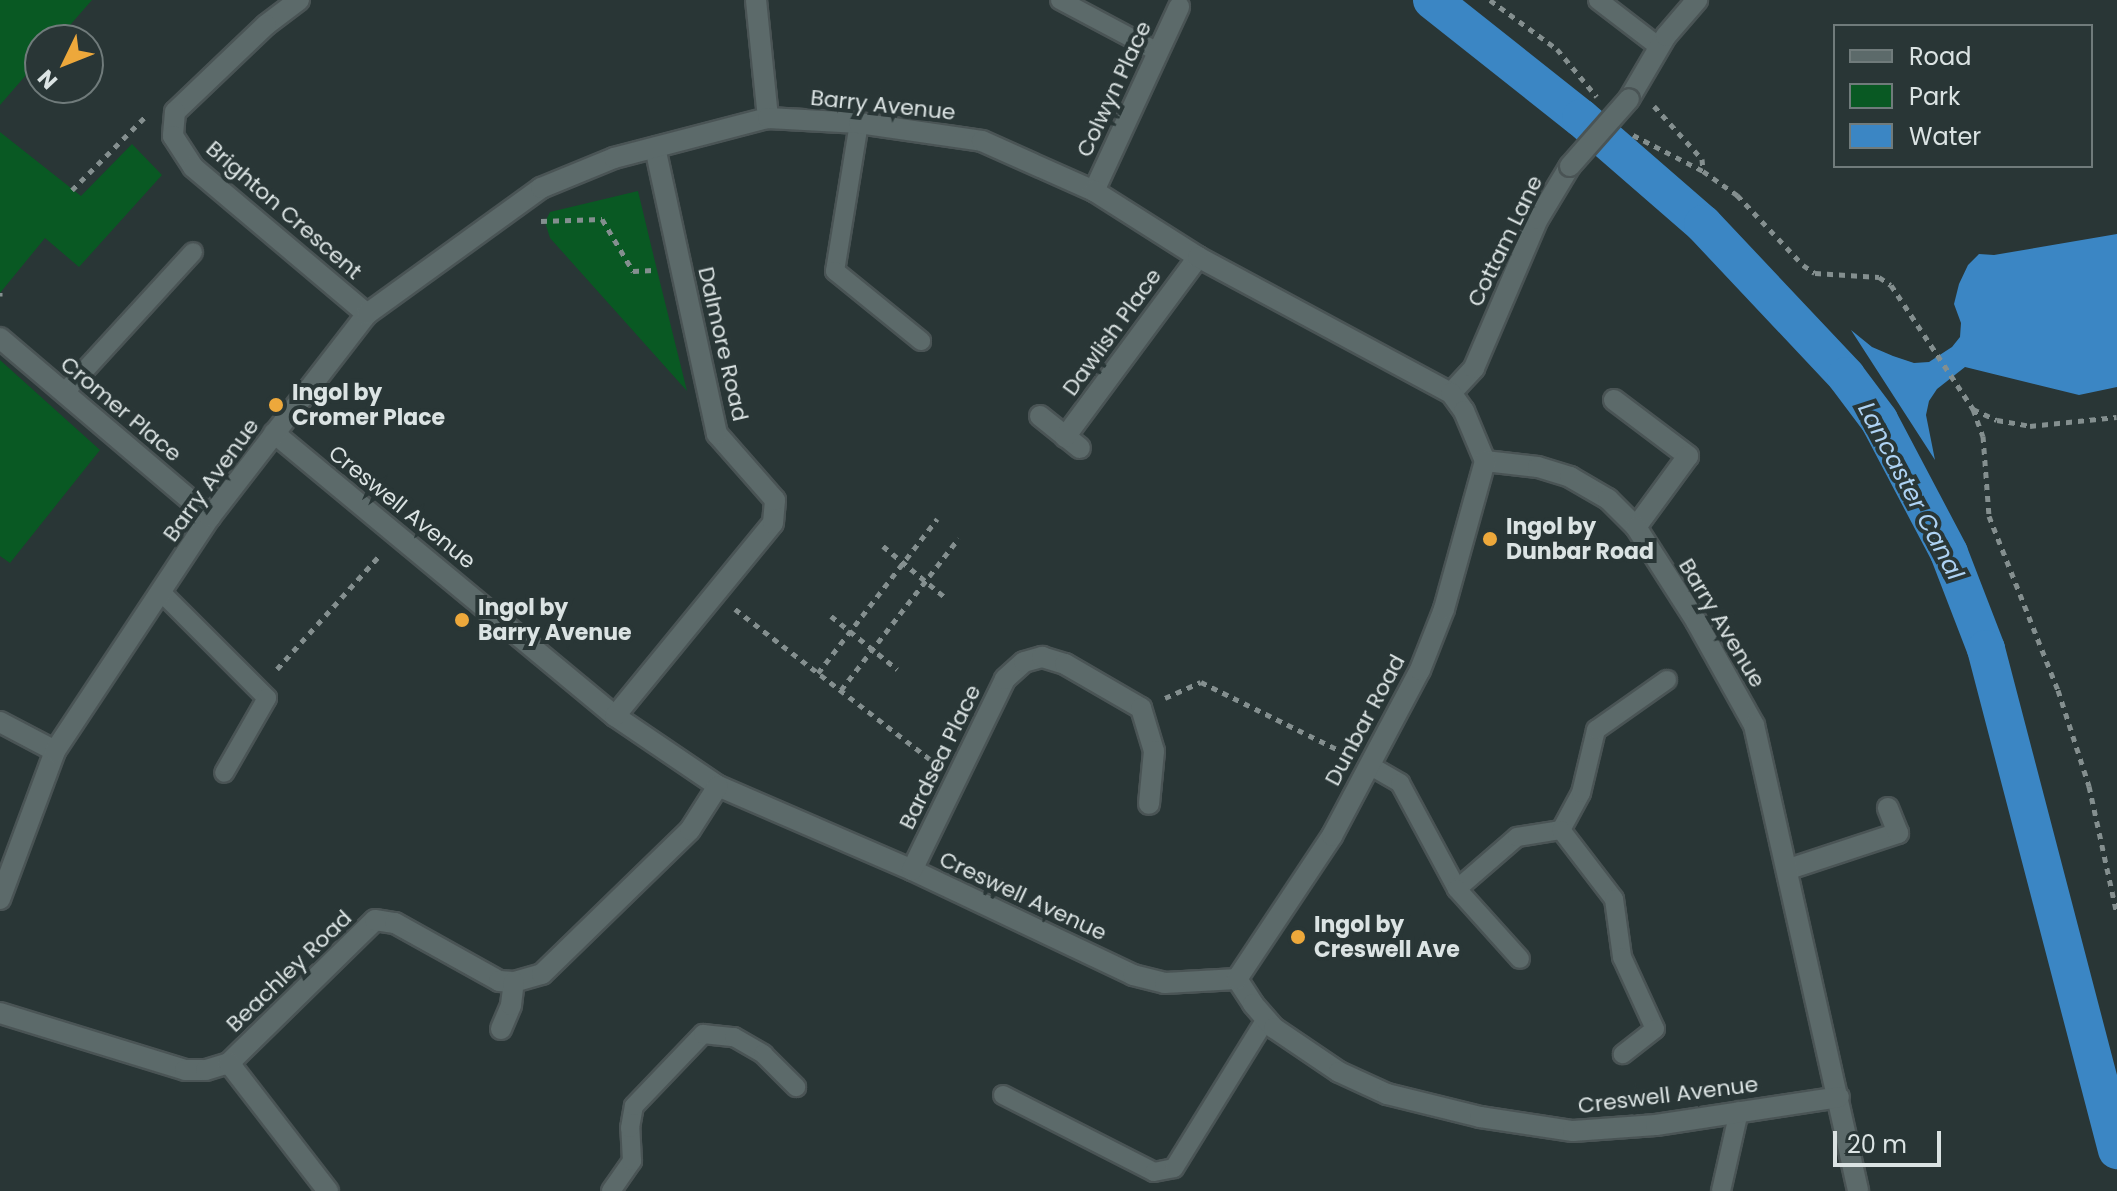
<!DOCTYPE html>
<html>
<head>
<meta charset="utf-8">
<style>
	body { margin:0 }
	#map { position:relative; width:2117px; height:1191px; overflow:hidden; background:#293636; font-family:Poppins,sans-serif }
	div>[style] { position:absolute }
	.green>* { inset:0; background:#095923 }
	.water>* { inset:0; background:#3b86c4 }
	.canal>* { height:38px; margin:-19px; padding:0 19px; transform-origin:19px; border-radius:19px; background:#3b86c4 }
	.path>* { height:5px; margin-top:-2.5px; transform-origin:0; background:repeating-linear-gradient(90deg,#848f8f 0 6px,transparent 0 12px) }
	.roads { filter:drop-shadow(2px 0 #4a5455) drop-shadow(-2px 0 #4a5455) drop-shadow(0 2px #4a5455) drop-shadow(0 -2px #4a5455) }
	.service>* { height:18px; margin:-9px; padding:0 9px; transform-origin:9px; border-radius:9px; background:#5c6a6a }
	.minor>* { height:20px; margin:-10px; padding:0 10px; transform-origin:10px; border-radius:10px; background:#5c6a6a }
	.bridges { filter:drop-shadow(2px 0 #4a5455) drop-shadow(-2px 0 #4a5455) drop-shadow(0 2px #4a5455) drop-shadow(0 -2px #4a5455) }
	.minor-bridge>* { height:20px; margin:-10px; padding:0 10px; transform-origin:10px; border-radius:10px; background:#5c6a6a }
	.dots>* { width:22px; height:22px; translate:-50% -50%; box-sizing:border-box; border:4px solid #293636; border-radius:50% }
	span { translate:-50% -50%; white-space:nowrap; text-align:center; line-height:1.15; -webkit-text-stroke:8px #293636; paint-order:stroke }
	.street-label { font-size:22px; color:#dbe3e3 }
	.poi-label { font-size:22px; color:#dbe3e3; font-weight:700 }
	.left { translate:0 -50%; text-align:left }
	.water-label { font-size:24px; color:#aed2f3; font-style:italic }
	.legend { position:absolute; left:1833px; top:24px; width:260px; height:144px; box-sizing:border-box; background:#293636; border:2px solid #707b7b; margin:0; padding:10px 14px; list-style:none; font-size:24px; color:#dbe3e3 }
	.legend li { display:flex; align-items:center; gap:16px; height:40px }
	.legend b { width:40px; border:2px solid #707b7b }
	.north { position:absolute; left:24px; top:24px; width:80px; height:80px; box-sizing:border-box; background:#293636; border:2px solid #707b7b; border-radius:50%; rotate:227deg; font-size:22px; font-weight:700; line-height:32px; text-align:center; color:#dbe3e3 }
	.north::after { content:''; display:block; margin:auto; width:28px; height:36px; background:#eda83b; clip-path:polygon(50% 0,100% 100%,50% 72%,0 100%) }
	.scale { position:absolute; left:1833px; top:1131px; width:108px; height:36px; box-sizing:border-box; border:4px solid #dbe3e3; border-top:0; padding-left:10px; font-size:24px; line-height:28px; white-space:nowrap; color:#dbe3e3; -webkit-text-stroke:6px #293636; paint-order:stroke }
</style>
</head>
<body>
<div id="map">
	<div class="green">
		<div style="clip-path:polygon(0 0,92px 0,57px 40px,40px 40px,40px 59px,0 105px)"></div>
		<div style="clip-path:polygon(0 132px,81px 196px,132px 144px,162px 175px,79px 267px,45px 238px,0 293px)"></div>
		<div style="clip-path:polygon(638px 191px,657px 270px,687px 391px,550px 238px,545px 222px,550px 212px)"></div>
		<div style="clip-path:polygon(0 360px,100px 450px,10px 563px,0 556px)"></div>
	</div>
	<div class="water">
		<div style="clip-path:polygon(2117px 234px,2117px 387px,2079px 395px,1965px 367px,1937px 389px,1929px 401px,1926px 415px,1935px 460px,1851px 330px,1872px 347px,1893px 356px,1914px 363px,1929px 362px,1952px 347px,1960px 337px,1961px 323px,1954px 304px,1959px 284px,1968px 265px,1979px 254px,1994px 255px)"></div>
	</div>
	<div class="canal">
		<div style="left:1432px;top:0;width:190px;rotate:38.4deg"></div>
		<div style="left:1581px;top:118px;width:162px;rotate:41deg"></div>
		<div style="left:1703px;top:224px;width:209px;rotate:46.7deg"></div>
		<div style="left:1846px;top:376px;width:55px;rotate:53.1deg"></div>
		<div style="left:1879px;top:420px;width:150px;rotate:62.2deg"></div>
		<div style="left:1949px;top:553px;width:103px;rotate:68.9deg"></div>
		<div style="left:1986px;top:649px;width:518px;rotate:75.35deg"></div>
	</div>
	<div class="path">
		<div style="left:1490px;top:0;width:83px;rotate:36.2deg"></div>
		<div style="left:1557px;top:49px;width:62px;rotate:50.2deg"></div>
		<div style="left:1654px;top:106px;width:72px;rotate:47.8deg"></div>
		<div style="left:1702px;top:159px;width:11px;rotate:85deg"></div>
		<div style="left:1633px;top:135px;width:79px;rotate:27.2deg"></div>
		<div style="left:1703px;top:171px;width:42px;rotate:35.2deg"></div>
		<div style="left:1737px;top:195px;width:96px;rotate:46.7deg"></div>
		<div style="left:1803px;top:265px;width:14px;rotate:34deg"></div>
		<div style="left:1815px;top:273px;width:64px;rotate:3.6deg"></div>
		<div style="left:1879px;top:277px;width:14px;rotate:34deg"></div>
		<div style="left:1891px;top:285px;width:149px;rotate:56.5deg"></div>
		<div style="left:1973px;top:409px;width:29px;rotate:70deg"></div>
		<div style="left:1983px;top:436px;width:80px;rotate:85.7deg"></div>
		<div style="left:1989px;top:516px;width:187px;rotate:68.4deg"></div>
		<div style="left:2058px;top:690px;width:101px;rotate:72.1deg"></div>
		<div style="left:2089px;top:786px;width:131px;rotate:77.7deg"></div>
		<div style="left:72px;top:190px;width:106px;rotate:-45deg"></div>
		<div style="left:541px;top:221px;width:61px;rotate:-1.9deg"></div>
		<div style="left:602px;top:219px;width:61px;rotate:59.2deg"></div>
		<div style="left:633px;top:271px;width:21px;rotate:-3deg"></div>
		<div style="left:0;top:292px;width:4px;rotate:90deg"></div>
		<div style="left:1973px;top:409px;width:26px;rotate:25deg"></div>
		<div style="left:1997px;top:420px;width:34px;rotate:10deg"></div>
		<div style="left:2030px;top:426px;width:87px;rotate:-5.9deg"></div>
		<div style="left:883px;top:546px;width:83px;rotate:39.6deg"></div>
		<div style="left:735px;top:609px;width:251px;rotate:37.6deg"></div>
		<div style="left:831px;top:616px;width:85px;rotate:38.8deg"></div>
		<div style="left:277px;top:669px;width:154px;rotate:-47.9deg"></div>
		<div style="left:818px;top:673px;width:195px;rotate:-52.3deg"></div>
		<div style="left:841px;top:690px;width:192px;rotate:-52.2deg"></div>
		<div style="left:1165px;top:698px;width:39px;rotate:-24deg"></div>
		<div style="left:1201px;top:682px;width:163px;rotate:26.3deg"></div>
	</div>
	<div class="roads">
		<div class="service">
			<div style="left:1060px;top:0;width:111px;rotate:28deg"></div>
			<div style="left:1598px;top:0;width:77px;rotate:37.6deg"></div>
			<div style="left:859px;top:123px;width:150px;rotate:99.2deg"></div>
			<div style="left:835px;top:271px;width:111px;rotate:39.1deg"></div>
			<div style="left:64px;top:393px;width:191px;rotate:-47.5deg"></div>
			<div style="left:161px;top:592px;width:150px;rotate:45deg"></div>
			<div style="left:267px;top:698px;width:86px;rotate:119.8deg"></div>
			<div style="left:1369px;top:765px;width:36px;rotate:30deg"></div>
			<div style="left:1400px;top:783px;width:120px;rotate:61.7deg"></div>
			<div style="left:1457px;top:889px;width:79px;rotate:-40.9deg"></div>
			<div style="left:1517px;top:837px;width:45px;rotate:-9deg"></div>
			<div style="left:1561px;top:830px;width:42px;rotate:-61.6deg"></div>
			<div style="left:1581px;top:793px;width:65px;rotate:-76.6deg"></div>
			<div style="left:1596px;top:730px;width:87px;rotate:-35.2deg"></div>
			<div style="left:1561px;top:830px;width:87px;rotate:52.5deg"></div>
			<div style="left:1614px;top:899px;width:59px;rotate:82.1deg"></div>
			<div style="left:1622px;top:957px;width:79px;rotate:65.4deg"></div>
			<div style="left:1655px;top:1029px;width:41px;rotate:142deg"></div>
			<div style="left:1457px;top:889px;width:94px;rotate:48deg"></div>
			<div style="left:1003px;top:1095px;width:169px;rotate:27deg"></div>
			<div style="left:1154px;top:1172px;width:20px;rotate:-11deg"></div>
			<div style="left:1174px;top:1168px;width:175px;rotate:-58.3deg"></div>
			<div style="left:611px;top:1191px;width:37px;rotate:-55deg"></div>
			<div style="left:632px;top:1161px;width:33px;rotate:-93deg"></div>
			<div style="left:630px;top:1128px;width:22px;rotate:-80deg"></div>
			<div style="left:634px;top:1106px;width:100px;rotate:-46.2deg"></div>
			<div style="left:703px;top:1034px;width:31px;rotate:6deg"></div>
			<div style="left:734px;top:1037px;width:34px;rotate:30deg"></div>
			<div style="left:763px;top:1054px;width:47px;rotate:45deg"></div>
			<div style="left:1721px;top:1191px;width:82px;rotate:-77.3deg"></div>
		</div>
		<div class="minor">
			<div style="left:299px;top:0;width:41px;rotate:142.9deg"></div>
			<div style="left:266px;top:25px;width:126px;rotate:136.3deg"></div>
			<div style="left:175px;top:112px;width:24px;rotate:95deg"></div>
			<div style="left:173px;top:136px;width:37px;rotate:57deg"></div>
			<div style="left:193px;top:167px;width:228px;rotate:40.2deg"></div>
			<div style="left:756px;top:0;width:119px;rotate:84.2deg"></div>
			<div style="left:1629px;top:99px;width:73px;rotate:-59.6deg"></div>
			<div style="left:1666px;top:36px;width:48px;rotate:-49.3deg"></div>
			<div style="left:1094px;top:191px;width:203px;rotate:-65.2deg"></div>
			<div style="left:0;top:338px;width:276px;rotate:40.4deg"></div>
			<div style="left:1451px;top:393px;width:34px;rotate:-47deg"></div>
			<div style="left:1474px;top:368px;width:162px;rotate:-66.8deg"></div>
			<div style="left:1538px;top:219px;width:62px;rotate:-58.9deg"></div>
			<div style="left:1614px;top:400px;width:93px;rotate:37.1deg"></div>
			<div style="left:1688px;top:456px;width:88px;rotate:126.2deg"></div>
			<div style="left:1040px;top:416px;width:51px;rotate:38.7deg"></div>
			<div style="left:274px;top:433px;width:443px;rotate:39.7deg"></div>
			<div style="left:615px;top:716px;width:125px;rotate:34.2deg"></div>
			<div style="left:718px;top:786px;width:211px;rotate:23.4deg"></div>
			<div style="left:912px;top:870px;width:245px;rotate:25.4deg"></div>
			<div style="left:1133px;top:975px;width:33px;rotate:14deg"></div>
			<div style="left:1165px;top:983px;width:72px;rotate:-3.2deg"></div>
			<div style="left:1065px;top:437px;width:224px;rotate:-53.5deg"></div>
			<div style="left:615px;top:716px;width:249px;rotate:-50.7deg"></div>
			<div style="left:773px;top:523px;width:23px;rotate:-85deg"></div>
			<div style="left:775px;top:500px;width:88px;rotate:-131.3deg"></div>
			<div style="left:717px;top:434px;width:293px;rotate:-102.2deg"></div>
			<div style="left:0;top:722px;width:62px;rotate:27.8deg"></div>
			<div style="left:1789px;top:869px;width:115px;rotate:-18.3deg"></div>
			<div style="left:1898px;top:833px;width:27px;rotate:-112deg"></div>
			<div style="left:912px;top:870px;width:212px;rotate:-64deg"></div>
			<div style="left:1005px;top:679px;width:25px;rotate:-42deg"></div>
			<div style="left:1024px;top:662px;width:19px;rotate:-16deg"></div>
			<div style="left:1042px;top:657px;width:24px;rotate:17deg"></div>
			<div style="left:1065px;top:664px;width:88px;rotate:30.1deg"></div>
			<div style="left:1141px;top:708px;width:45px;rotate:73.2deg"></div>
			<div style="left:1154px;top:751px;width:53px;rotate:95.4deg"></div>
			<div style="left:0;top:899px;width:158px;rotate:-69.6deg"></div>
			<div style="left:55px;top:751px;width:281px;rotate:-56.5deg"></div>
			<div style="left:210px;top:517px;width:257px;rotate:-52.3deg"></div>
			<div style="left:367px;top:314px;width:215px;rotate:-35.9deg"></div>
			<div style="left:541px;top:188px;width:79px;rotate:-22.3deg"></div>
			<div style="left:614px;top:158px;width:159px;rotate:-14.6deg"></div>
			<div style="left:768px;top:118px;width:91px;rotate:3.1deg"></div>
			<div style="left:859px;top:123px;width:124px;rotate:8.3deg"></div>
			<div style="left:982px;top:141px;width:123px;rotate:24.1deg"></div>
			<div style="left:1094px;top:191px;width:123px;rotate:32.4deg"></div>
			<div style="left:1198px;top:257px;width:287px;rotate:28.3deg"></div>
			<div style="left:1451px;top:393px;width:22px;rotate:54deg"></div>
			<div style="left:1464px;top:411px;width:54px;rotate:67.2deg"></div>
			<div style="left:1485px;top:461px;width:53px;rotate:6.5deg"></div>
			<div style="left:1538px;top:467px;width:34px;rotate:17deg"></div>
			<div style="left:1570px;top:477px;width:44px;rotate:30.1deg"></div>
			<div style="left:1608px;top:499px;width:40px;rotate:45deg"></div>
			<div style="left:1636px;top:527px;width:112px;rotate:57.4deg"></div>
			<div style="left:1696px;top:621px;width:119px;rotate:60.9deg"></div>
			<div style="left:1754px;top:725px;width:477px;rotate:77.4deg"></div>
			<div style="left:1237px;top:979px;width:30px;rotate:57deg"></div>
			<div style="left:1253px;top:1004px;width:32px;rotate:49deg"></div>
			<div style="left:1274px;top:1028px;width:78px;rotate:34.1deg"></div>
			<div style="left:1339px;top:1072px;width:53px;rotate:24.6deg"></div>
			<div style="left:1387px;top:1094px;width:96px;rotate:13.9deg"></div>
			<div style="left:1480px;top:1117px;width:94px;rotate:8.6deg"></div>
			<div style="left:1573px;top:1131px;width:83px;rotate:-4.1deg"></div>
			<div style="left:1656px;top:1125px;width:185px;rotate:-8.7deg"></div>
			<div style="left:1237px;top:979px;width:172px;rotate:-56.4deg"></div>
			<div style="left:1332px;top:836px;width:188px;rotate:-62.1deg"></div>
			<div style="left:1420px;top:670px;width:66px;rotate:-68.5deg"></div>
			<div style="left:1444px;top:609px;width:154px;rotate:-74.5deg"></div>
			<div style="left:0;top:1013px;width:194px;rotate:17.1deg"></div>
			<div style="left:185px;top:1070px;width:21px"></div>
			<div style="left:206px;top:1070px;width:24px;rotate:-17deg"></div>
			<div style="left:229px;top:1063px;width:204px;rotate:-44.4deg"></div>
			<div style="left:375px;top:920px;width:20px;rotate:9deg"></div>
			<div style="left:395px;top:923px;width:119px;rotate:29.1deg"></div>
			<div style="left:499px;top:981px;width:15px;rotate:4deg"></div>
			<div style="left:514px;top:982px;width:29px;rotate:-16deg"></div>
			<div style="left:542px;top:974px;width:206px;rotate:-44.2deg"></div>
			<div style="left:690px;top:830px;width:52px;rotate:-57.5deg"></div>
			<div style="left:501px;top:1029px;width:26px;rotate:-67deg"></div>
			<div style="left:511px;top:1005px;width:23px;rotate:-83deg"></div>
			<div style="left:229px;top:1063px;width:162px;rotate:52.3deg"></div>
		</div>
	</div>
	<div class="bridges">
		<div class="minor-bridge">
			<div style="left:1570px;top:166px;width:89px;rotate:-48.6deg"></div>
		</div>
	</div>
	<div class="dots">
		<div style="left:276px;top:405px;background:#eda83b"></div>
		<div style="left:1490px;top:539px;background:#eda83b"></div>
		<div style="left:462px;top:620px;background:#eda83b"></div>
		<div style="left:1298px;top:937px;background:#eda83b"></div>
	</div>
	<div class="street-label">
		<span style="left:1114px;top:89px;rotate:-65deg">Colwyn Place</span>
		<span style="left:883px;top:105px;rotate:6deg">Barry Avenue</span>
		<span style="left:284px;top:210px;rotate:41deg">Brighton Crescent</span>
		<span style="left:1505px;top:241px;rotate:-64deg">Cottam Lane</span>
		<span style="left:1112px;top:332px;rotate:-54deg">Dawlish Place</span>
		<span style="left:723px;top:344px;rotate:77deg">Dalmore Road</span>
		<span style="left:121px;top:409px;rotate:40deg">Cromer Place</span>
		<span style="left:211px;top:480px;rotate:-54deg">Barry Avenue</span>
		<span style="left:402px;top:507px;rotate:39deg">Creswell Avenue</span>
		<span style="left:1722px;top:623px;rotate:59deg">Barry Avenue</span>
		<span style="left:1365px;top:720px;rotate:-62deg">Dunbar Road</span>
		<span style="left:940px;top:757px;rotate:-64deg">Bardsea Place</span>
		<span style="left:1023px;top:896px;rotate:25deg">Creswell Avenue</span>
		<span style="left:289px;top:971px;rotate:-44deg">Beachley Road</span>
		<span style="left:1668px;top:1095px;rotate:-7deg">Creswell Avenue</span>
	</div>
	<div class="poi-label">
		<span class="left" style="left:292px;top:405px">Ingol by<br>Cromer Place</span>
		<span class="left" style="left:1506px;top:539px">Ingol by<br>Dunbar Road</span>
		<span class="left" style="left:478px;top:620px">Ingol by<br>Barry Avenue</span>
		<span class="left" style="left:1314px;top:937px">Ingol by<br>Creswell Ave</span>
	</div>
	<div class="water-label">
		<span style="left:1911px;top:491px;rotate:62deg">Lancaster Canal</span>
	</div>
	<ul class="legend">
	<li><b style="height:10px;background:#5c6a6a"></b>Road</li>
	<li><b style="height:22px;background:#095923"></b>Park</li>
	<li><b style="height:22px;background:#3b86c4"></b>Water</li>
	</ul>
	<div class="north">N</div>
	<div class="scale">20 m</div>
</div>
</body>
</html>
